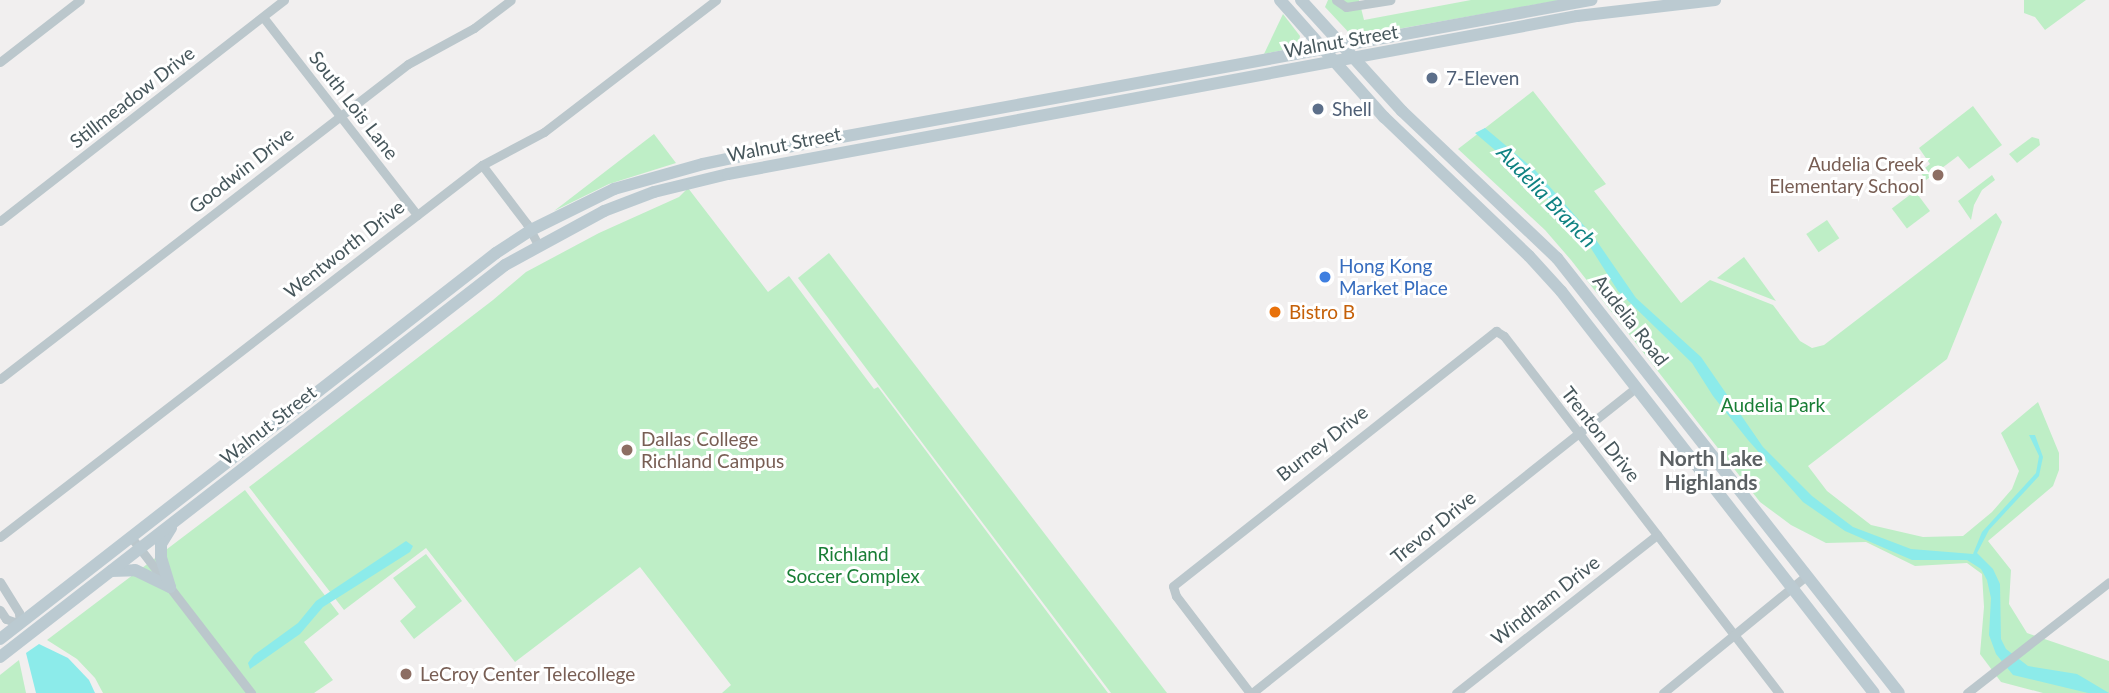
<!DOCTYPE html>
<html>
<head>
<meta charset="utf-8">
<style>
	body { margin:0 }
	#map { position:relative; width:2109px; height:693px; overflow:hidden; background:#f1efef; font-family:Lato,sans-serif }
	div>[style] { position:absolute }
	.green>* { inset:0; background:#beeec6; transform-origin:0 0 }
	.water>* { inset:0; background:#8cebea }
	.street>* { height:9px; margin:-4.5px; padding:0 4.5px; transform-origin:4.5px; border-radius:4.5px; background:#bbc7cc }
	.secondary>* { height:12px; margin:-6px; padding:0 6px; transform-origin:6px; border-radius:6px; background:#bbcad1 }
	.dots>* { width:19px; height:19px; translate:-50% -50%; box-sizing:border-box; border:4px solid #fff; border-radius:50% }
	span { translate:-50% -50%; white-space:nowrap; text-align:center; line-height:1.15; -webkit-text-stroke:6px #fff; paint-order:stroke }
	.street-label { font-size:19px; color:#47575c }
	.service-label { font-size:19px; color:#4e5e75 }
	.left { translate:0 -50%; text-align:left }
	.education-label { font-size:19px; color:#785e54 }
	.right { translate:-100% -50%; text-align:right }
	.shop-label { font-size:19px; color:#366cbe }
	.food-label { font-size:19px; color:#c56008 }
	.park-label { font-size:19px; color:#187d35 }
	.water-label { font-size:21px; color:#0f8282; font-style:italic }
	.neighbourhood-label { font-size:21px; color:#5c6164; font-weight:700 }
</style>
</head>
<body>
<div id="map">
	<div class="green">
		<div style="clip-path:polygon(1328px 0,1359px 0,1364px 20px,1471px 0,1561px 0,1353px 37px,1325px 7px)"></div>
		<div style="clip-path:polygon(2024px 0,2086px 0,2045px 30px,2035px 17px,2024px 13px)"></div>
		<div style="clip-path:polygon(1283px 14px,1300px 36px,1298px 47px,1264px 54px)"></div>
		<div style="clip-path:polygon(1533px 91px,1606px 184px,1594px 191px,1681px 303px,1710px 280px,1773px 305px,1800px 341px,1812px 348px,1824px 345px,1996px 213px,2002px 222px,1947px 359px,1808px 466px,1827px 491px,1871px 525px,1923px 537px,1963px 536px,1992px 512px,2012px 489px,2019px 471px,2001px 433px,2038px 402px,2059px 453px,2059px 470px,2053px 486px,1988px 541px,2011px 570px,2009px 604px,2027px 633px,2109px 661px,2109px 693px,2043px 693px,2001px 682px,1980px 654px,1984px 607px,1982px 574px,1967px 563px,1915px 566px,1866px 542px,1826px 543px,1791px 525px,1760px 502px,1571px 260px,1545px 230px,1458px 149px)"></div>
		<div style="clip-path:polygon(1973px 106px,2002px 145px,1969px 169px,1958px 156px,1926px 180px,1920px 172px,1930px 164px,1919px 148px)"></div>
		<div style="clip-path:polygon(654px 134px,676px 163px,609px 184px,554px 211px)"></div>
		<div style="clip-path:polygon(2032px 137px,2039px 139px,2040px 145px,2017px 163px,2009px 154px)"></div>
		<div style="clip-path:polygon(1992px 175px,1995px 180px,1982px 190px,1974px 205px,1971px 220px,1958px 201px)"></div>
		<div style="clip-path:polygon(688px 188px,768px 292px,789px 276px,874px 389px,878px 387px,1108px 693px,722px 693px,731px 685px,640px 567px,515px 662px,426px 548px,344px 610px,249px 487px,493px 300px,526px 272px,599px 233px,679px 197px)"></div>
		<div style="left:1915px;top:191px;width:25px;height:29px;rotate:53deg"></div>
		<div style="left:1827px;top:220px;width:22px;height:25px;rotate:56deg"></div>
		<div style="clip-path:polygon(829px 253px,1167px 693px,1111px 693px,798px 278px)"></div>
		<div style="clip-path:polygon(1744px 257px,1776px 301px,1717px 278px)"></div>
		<div style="clip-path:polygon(245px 490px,339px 614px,304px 642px,333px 680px,314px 693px,103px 693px,95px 678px,77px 659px,47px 640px)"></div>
		<div style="clip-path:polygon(426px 554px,462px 601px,414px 639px,400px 621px,416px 607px,393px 578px)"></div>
		<div style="clip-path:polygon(19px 660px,26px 693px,0 693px,0 675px)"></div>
	</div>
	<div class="water">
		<div style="clip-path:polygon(1485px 128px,1535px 170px,1594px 237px,1636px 298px,1701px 357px,1763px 447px,1812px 496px,1853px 527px,1911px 549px,1973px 554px,1982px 532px,2036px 473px,2039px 456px,2029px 435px,2035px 435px,2043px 457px,2039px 476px,1989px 530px,1977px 553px,1993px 569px,2000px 584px,2001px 639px,2006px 649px,2028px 666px,2077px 674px,2109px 693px,2088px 693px,2013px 675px,1996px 654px,1989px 635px,1991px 598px,1987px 580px,1981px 569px,1967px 560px,1912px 560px,1845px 531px,1803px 502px,1748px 440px,1713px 396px,1692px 363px,1618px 291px,1587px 242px,1529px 179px,1475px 133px)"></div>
		<div style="clip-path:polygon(406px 541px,413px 546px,410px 552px,323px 607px,300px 634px,250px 669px,248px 663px,254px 655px,298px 623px,316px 601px)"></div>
		<div style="clip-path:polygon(39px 644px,68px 658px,89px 680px,95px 693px,36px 693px,26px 653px)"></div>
	</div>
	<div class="street">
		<div style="left:1336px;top:0;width:12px;rotate:35deg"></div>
		<div style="left:1346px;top:7px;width:45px;rotate:-9deg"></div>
		<div style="left:263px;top:17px;width:251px;rotate:52.1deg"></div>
		<div style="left:0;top:62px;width:101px;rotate:-37.8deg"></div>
		<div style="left:482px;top:165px;width:74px;rotate:52.7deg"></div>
		<div style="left:527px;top:224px;width:24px;rotate:62deg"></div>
		<div style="left:0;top:221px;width:360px;rotate:-37.9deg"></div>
		<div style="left:0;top:379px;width:515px;rotate:-37.67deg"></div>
		<div style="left:408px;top:64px;width:75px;rotate:-28.6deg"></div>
		<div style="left:474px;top:28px;width:46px;rotate:-37.1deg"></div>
		<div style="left:0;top:537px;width:609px;rotate:-37.66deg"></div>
		<div style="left:482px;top:165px;width:70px;rotate:-28deg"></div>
		<div style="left:544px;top:132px;width:217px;rotate:-37.5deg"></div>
		<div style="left:131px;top:537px;width:197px;rotate:52.4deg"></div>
		<div style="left:0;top:582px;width:36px;rotate:58deg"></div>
		<div style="left:19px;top:613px;width:11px;rotate:85deg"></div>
		<div style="left:20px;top:624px;width:15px;rotate:-160deg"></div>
		<div style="left:6px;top:619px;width:11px;rotate:-124deg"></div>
		<div style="left:1250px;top:693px;width:122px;rotate:-127.3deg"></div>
		<div style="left:1176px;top:596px;width:10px;rotate:-107deg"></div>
		<div style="left:1173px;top:586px;width:412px;rotate:-38.3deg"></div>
		<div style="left:1496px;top:331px;width:9px;rotate:32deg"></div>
		<div style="left:1504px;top:336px;width:451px;rotate:52.4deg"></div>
		<div style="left:1252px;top:693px;width:490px;rotate:-38.5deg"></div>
		<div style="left:1456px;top:693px;width:256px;rotate:-38.2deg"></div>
		<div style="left:1663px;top:693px;width:186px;rotate:-39.3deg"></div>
		<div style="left:1967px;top:693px;width:180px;rotate:-38deg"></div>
	</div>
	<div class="secondary">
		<div style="left:1280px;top:0;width:157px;rotate:48.4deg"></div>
		<div style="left:1384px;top:117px;width:201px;rotate:43.8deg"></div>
		<div style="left:1529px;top:256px;width:47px;rotate:47.6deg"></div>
		<div style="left:1561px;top:291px;width:509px;rotate:52.1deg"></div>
		<div style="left:1301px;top:0;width:150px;rotate:47.7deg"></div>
		<div style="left:1402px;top:111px;width:214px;rotate:43.5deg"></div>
		<div style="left:1557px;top:258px;width:553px;rotate:51.83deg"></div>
		<div style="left:111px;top:571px;width:24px;rotate:-2deg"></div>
		<div style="left:135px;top:570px;width:39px;rotate:26deg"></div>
		<div style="left:170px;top:587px;width:30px;rotate:-107deg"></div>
		<div style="left:161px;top:558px;width:14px;rotate:-90deg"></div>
		<div style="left:161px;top:544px;width:19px;rotate:-58deg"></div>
		<div style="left:0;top:639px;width:628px;rotate:-37.89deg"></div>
		<div style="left:496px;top:253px;width:42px;rotate:-33.3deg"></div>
		<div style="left:531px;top:230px;width:93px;rotate:-26.3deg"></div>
		<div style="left:614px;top:189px;width:92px;rotate:-15.7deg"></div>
		<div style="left:703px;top:164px;width:75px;rotate:-11.6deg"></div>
		<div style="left:776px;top:149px;width:829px;rotate:-10.36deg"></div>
		<div style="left:0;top:657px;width:639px;rotate:-37.82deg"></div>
		<div style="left:505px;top:265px;width:113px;rotate:-28.6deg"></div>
		<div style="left:604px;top:211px;width:53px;rotate:-20.8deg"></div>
		<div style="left:654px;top:192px;width:76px;rotate:-13.7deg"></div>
		<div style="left:728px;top:174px;width:864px;rotate:-10.54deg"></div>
		<div style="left:1577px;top:16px;width:139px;rotate:-6.6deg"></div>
	</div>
	<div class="dots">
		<div style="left:1432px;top:78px;background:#5c6f8a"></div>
		<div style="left:1318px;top:109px;background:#5c6f8a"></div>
		<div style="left:1938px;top:175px;background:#8d6e63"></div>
		<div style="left:1325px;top:277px;background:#3f7fe0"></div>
		<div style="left:1275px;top:312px;background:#e8710a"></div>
		<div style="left:627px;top:450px;background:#8d6e63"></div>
		<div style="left:406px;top:674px;background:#8d6e63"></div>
	</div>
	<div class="street-label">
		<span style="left:1341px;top:41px;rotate:-10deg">Walnut Street</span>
		<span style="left:132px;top:97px;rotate:-38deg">Stillmeadow Drive</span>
		<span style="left:354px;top:105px;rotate:52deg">South Lois Lane</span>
		<span style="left:784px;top:144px;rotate:-11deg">Walnut Street</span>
		<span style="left:241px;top:170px;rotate:-38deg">Goodwin Drive</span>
		<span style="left:344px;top:249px;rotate:-38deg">Wentworth Drive</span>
		<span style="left:1631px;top:320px;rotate:52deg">Audelia Road</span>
		<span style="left:268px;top:425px;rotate:-38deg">Walnut Street</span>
		<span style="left:1601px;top:434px;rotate:52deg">Trenton Drive</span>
		<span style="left:1322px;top:443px;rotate:-38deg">Burney Drive</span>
		<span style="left:1433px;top:527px;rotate:-39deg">Trevor Drive</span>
		<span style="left:1545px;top:600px;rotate:-38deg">Windham Drive</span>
	</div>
	<div class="service-label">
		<span class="left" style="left:1446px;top:78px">7-Eleven</span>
		<span class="left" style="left:1332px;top:109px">Shell</span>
	</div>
	<div class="education-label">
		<span class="right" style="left:1924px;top:175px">Audelia Creek<br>Elementary School</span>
		<span class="left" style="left:641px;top:450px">Dallas College<br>Richland Campus</span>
		<span class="left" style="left:420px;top:674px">LeCroy Center Telecollege</span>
	</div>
	<div class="shop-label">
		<span class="left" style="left:1339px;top:277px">Hong Kong<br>Market Place</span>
	</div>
	<div class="food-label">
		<span class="left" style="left:1289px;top:312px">Bistro B</span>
	</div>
	<div class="park-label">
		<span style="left:1773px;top:405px">Audelia Park</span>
		<span style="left:853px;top:565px">Richland<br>Soccer Complex</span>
	</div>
	<div class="water-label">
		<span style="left:1547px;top:196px;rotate:46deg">Audelia Branch</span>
	</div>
	<div class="neighbourhood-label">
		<span style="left:1711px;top:470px">North Lake<br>Highlands</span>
	</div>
</div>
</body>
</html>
